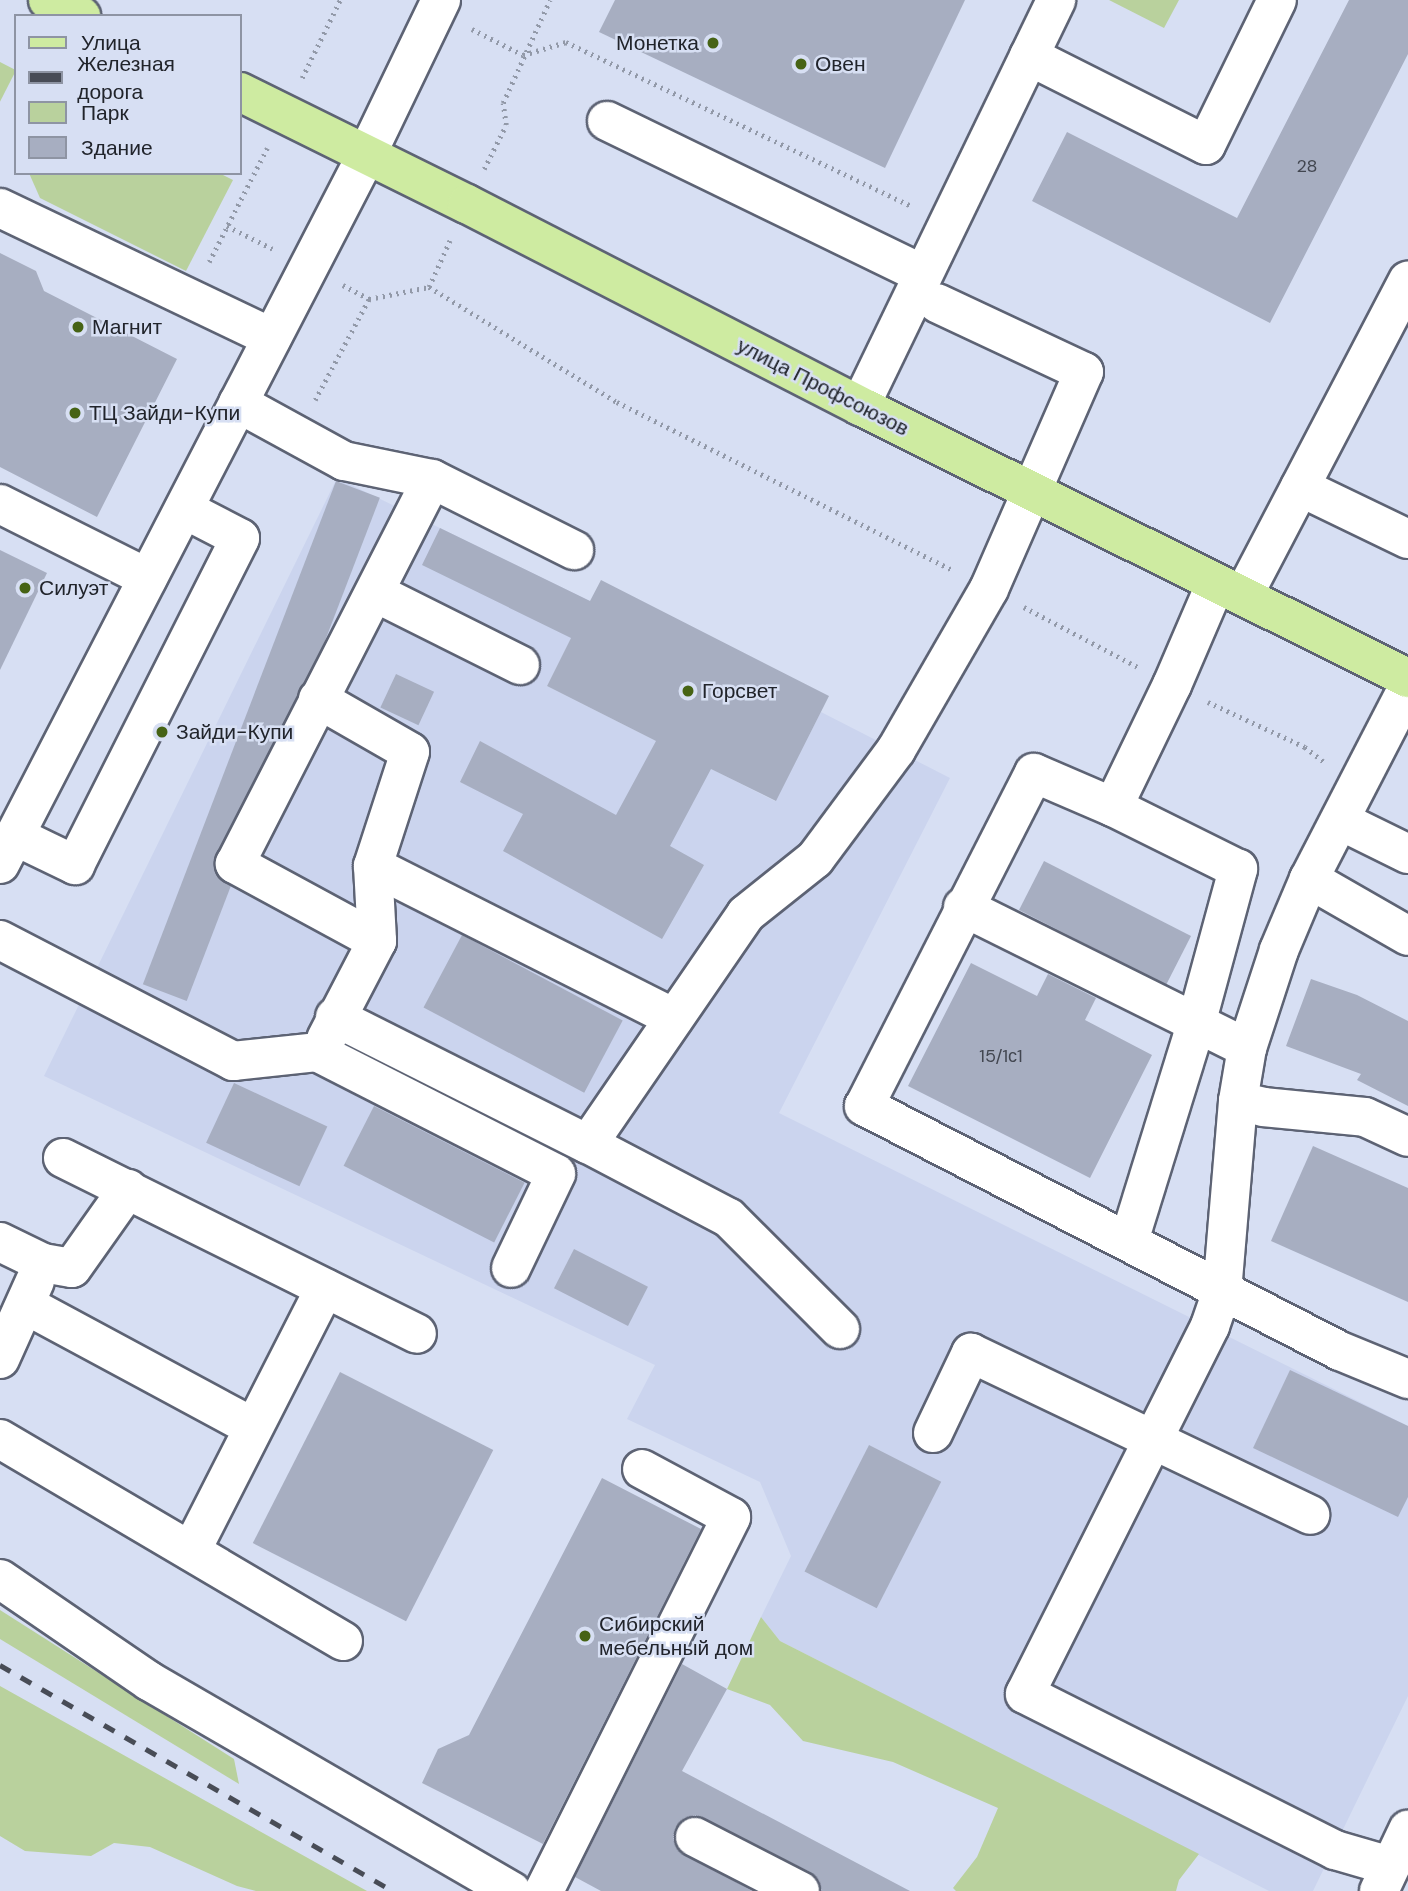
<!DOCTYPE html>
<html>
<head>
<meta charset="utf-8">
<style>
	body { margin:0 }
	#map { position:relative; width:1408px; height:1891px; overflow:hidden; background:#d7dff3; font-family:"DM Sans",sans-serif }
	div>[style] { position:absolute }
	.built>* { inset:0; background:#cbd4ee }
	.green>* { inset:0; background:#b9d19d; transform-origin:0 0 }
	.building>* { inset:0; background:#a7aec1; transform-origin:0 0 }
	.path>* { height:4.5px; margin-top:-2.25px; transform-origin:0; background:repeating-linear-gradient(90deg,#9299a8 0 2px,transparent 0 7px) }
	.roads { filter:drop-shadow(2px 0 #5d6374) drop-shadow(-2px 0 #5d6374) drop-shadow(0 2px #5d6374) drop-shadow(0 -2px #5d6374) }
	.minor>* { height:38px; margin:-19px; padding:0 19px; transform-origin:19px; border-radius:19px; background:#fff }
	.major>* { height:38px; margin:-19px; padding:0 19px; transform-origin:19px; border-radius:19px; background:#ceeba1 }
	.rail>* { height:5px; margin-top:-2.5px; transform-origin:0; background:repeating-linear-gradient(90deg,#484c56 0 12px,transparent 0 24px) }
	.dots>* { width:19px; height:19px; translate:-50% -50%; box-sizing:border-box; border:4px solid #d7dff3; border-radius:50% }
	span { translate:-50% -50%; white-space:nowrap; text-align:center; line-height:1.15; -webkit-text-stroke:5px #d7dff3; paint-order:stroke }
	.number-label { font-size:18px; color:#424650 }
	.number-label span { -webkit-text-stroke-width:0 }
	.poi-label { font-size:21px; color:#21242b }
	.right { translate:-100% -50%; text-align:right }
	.left { translate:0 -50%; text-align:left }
	.street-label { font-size:21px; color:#21242b }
	.legend { position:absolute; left:14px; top:14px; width:228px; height:161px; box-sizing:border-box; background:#d7dff3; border:2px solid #8e94a3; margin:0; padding:9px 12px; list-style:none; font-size:21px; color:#21242b }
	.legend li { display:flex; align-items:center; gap:14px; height:35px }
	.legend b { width:35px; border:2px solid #8e94a3 }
</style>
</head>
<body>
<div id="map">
	<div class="built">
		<div style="clip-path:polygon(337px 478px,590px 601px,547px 686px,775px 801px,821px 712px,950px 778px,779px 1113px,1408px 1426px,1408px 1696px,1313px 1891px,1269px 1891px,780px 1641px,761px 1617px,791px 1556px,760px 1482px,627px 1419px,655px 1365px,44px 1076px)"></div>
	</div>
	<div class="green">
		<div style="clip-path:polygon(1109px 0,1179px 0,1164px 28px)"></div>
		<div style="left:0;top:62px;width:18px;height:93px;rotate:27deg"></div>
		<div style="clip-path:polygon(29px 173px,219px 173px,233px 180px,186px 271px,40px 198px)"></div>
		<div style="clip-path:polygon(0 1610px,234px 1759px,239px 1784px,0 1639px)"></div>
		<div style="clip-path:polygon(761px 1617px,780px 1641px,1199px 1854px,1179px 1880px,1176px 1891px,956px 1891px,953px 1888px,977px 1857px,998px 1808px,893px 1762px,803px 1741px,770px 1705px,727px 1689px)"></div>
		<div style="clip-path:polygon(0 1686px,367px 1891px,256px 1891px,237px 1886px,150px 1847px,114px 1843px,91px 1856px,25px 1851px,0 1836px)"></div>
	</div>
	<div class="building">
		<div style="clip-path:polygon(615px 0,965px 0,885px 168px,599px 32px)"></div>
		<div style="clip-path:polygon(1349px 0,1408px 0,1408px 54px,1270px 323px,1032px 201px,1067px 132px,1237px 218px)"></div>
		<div style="clip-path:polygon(0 253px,36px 271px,44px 291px,177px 359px,97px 517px,0 467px)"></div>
		<div style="left:336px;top:481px;width:47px;height:539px;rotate:21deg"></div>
		<div style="clip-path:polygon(440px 528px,590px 601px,601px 580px,829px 696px,776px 801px,711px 769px,670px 846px,704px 865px,662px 939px,503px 851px,523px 814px,460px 782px,480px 741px,616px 815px,656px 741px,547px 686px,571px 638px,422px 565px)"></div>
		<div style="clip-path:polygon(0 550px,47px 573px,0 670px)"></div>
		<div style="left:396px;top:674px;width:42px;height:37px;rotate:25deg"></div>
		<div style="left:1044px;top:861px;width:165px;height:55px;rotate:27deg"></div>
		<div style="left:462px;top:935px;width:182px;height:82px;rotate:28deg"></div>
		<div style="clip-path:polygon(971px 963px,1037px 996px,1048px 974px,1096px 998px,1085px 1020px,1152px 1055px,1090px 1178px,908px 1086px)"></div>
		<div style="clip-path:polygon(1311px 979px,1357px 995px,1408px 1021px,1408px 1106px,1357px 1080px,1361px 1074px,1286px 1046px)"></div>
		<div style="left:234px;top:1083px;width:103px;height:66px;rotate:25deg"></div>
		<div style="left:374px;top:1106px;width:169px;height:67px;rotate:27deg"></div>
		<div style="clip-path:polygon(1313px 1146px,1408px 1188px,1408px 1302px,1271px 1241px)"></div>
		<div style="left:574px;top:1249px;width:83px;height:44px;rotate:27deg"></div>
		<div style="clip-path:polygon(1290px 1370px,1408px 1426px,1408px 1497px,1398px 1517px,1253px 1448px)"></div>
		<div style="left:340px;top:1372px;width:172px;height:192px;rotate:27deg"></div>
		<div style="left:869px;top:1445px;width:81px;height:142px;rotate:27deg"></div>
		<div style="clip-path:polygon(602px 1478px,701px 1529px,543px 1844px,422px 1783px,438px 1749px,469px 1735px)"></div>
		<div style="clip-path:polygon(682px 1664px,727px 1689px,682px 1771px,910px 1891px,822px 1891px,819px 1880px,810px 1872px,695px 1815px,684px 1818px,675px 1828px,673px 1839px,677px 1849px,752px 1891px,601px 1891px,575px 1877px)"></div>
	</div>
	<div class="path">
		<div style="left:472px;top:29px;width:57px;rotate:27deg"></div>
		<div style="left:523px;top:55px;width:45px;rotate:-16.8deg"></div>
		<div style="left:566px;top:42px;width:383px;rotate:25.4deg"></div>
		<div style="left:302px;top:78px;width:87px;rotate:-64deg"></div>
		<div style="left:484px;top:169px;width:49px;rotate:-63.4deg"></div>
		<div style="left:506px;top:125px;width:22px;rotate:-98deg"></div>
		<div style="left:503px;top:103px;width:113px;rotate:-65.5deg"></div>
		<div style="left:227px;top:226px;width:51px;rotate:26.6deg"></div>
		<div style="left:209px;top:262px;width:128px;rotate:-63deg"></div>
		<div style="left:343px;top:285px;width:30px;rotate:28deg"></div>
		<div style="left:369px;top:299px;width:61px;rotate:-11.3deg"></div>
		<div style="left:429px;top:287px;width:220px;rotate:31.5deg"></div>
		<div style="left:617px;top:402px;width:377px;rotate:26.6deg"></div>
		<div style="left:429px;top:287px;width:51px;rotate:-65.9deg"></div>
		<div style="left:315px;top:400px;width:115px;rotate:-61.9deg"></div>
		<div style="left:1024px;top:607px;width:129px;rotate:27.8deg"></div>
		<div style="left:1208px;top:702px;width:107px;rotate:24.9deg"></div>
		<div style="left:1305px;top:747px;width:24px;rotate:38deg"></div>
	</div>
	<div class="roads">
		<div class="minor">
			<div style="left:1029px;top:56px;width:198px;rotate:26.7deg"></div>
			<div style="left:1206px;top:145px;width:161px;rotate:-63.9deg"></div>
			<div style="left:607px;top:121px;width:350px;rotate:25.9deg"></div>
			<div style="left:0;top:208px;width:301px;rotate:25.5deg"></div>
			<div style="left:238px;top:403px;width:121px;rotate:28.7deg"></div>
			<div style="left:344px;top:461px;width:90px;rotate:11.6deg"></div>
			<div style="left:432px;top:479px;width:159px;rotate:26.6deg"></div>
			<div style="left:860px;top:406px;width:451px;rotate:-64.2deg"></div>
			<div style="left:1300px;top:487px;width:120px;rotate:25.7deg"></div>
			<div style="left:0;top:504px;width:165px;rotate:26.6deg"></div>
			<div style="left:376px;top:593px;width:161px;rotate:26.6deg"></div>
			<div style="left:1243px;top:596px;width:356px;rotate:-62.4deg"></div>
			<div style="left:318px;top:699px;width:106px;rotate:29.9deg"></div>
			<div style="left:410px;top:752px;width:120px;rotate:108deg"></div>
			<div style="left:373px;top:866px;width:75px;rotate:86.9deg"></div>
			<div style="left:377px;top:941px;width:110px;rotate:117.5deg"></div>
			<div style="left:1113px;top:807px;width:136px;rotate:-64.2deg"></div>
			<div style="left:1172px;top:685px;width:111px;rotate:-66.7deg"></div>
			<div style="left:1341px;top:821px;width:75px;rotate:26.2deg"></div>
			<div style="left:15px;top:836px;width:67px;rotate:25.8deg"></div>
			<div style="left:75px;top:865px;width:366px;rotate:-63.2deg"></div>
			<div style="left:240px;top:538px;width:63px;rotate:-152.6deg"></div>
			<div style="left:0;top:864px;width:797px;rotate:-62.66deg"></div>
			<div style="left:366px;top:156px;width:173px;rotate:-64.3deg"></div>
			<div style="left:373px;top:866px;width:337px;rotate:26.8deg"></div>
			<div style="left:1309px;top:879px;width:114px;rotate:29.9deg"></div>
			<div style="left:963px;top:907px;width:317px;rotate:26.4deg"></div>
			<div style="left:0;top:940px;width:263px;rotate:27.4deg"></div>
			<div style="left:233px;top:1061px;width:84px;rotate:-6.1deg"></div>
			<div style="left:317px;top:1052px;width:268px;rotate:27deg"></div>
			<div style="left:556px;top:1174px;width:104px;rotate:115.6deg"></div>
			<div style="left:377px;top:941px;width:162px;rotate:-151.5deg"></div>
			<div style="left:235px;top:864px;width:432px;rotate:-62.9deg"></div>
			<div style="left:335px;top:1017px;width:283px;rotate:26.7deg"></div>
			<div style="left:588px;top:1144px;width:279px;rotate:-55.5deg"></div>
			<div style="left:746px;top:914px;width:88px;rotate:-38.6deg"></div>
			<div style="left:815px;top:859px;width:136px;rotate:-53.4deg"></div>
			<div style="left:896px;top:750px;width:186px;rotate:-60deg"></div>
			<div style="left:989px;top:589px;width:237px;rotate:-66.4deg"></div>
			<div style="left:1084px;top:372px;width:162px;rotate:-154.9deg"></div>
			<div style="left:1238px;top:1101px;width:26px;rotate:13deg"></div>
			<div style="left:1263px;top:1107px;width:102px;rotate:5.6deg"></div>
			<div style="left:1365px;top:1117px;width:47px;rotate:24.9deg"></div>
			<div style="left:588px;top:1144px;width:159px;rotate:27.7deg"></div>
			<div style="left:729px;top:1218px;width:157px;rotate:45deg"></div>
			<div style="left:63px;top:1158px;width:395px;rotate:26.4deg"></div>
			<div style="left:1129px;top:1241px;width:227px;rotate:-72.8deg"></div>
			<div style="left:1196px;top:1024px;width:161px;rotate:-74.8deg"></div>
			<div style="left:1238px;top:869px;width:140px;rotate:-153.6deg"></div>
			<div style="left:1113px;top:807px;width:86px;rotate:-156.7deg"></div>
			<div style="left:1034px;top:773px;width:374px;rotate:117deg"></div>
			<div style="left:864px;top:1106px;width:535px;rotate:27.24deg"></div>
			<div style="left:1340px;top:1351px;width:74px;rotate:22.4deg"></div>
			<div style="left:0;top:1242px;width:48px;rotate:26deg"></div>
			<div style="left:43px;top:1263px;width:29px;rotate:10deg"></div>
			<div style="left:72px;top:1268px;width:97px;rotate:-54.7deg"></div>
			<div style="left:26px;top:1305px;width:258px;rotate:28.3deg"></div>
			<div style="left:0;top:1359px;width:85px;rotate:-65.8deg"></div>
			<div style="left:933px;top:1433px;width:89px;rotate:-64.6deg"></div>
			<div style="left:971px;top:1353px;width:376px;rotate:25.5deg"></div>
			<div style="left:0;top:1439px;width:398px;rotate:30.5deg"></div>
			<div style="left:191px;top:1551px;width:295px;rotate:-63deg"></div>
			<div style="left:0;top:1579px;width:181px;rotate:34.4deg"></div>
			<div style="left:149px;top:1681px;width:419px;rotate:30.1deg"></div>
			<div style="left:695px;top:1837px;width:118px;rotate:27.2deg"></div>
			<div style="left:1390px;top:1866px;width:57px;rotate:-163.8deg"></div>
			<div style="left:1335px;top:1850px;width:347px;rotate:-153.3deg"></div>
			<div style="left:1025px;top:1694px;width:412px;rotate:-63.3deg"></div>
			<div style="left:1210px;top:1326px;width:36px;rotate:-71deg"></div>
			<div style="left:1222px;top:1292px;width:192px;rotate:-85.2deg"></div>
			<div style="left:1238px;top:1101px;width:54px;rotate:-80.4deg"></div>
			<div style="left:1247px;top:1048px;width:103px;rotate:-71.9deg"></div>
			<div style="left:1279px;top:950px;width:77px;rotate:-67.1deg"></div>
			<div style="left:1309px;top:879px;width:216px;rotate:-62.7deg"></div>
			<div style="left:544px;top:1891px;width:418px;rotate:-63.4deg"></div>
			<div style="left:731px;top:1517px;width:101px;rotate:-151.7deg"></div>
			<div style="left:1379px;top:1891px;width:68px;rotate:-64.6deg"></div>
		</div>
		<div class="major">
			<div style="left:48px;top:0;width:37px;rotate:26deg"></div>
			<div style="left:240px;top:92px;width:253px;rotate:26.3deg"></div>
			<div style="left:467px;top:204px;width:442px;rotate:27.2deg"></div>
			<div style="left:860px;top:406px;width:612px;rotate:26.4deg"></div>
		</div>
	</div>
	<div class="rail">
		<div style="left:0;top:1665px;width:453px;rotate:29.9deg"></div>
	</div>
	<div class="dots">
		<div style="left:713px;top:43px;background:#466315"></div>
		<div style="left:801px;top:64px;background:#466315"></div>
		<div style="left:78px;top:327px;background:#466315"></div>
		<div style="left:75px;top:413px;background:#466315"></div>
		<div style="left:25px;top:588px;background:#466315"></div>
		<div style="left:688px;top:691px;background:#466315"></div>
		<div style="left:162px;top:732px;background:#466315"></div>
		<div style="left:585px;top:1636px;background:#466315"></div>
	</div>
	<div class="number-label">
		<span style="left:1307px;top:166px">28</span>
		<span style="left:1001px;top:1056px">15/1с1</span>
	</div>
	<div class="poi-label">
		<span class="right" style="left:699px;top:43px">Монетка</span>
		<span class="left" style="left:815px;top:64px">Овен</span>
		<span class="left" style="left:92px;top:327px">Магнит</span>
		<span class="left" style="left:89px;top:413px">ТЦ Зайди-Купи</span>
		<span class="left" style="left:39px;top:588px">Силуэт</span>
		<span class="left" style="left:702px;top:691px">Горсвет</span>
		<span class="left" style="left:176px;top:732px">Зайди-Купи</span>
		<span class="left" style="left:599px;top:1636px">Сибирский<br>мебельный дом</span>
	</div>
	<div class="street-label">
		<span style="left:823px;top:387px;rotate:27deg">улица Профсоюзов</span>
	</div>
	<ul class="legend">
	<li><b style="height:9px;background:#ceeba1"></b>Улица</li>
	<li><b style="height:9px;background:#484c56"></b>Железная дорога</li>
	<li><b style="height:19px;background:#b9d19d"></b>Парк</li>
	<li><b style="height:19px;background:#a7aec1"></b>Здание</li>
	</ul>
</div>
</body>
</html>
